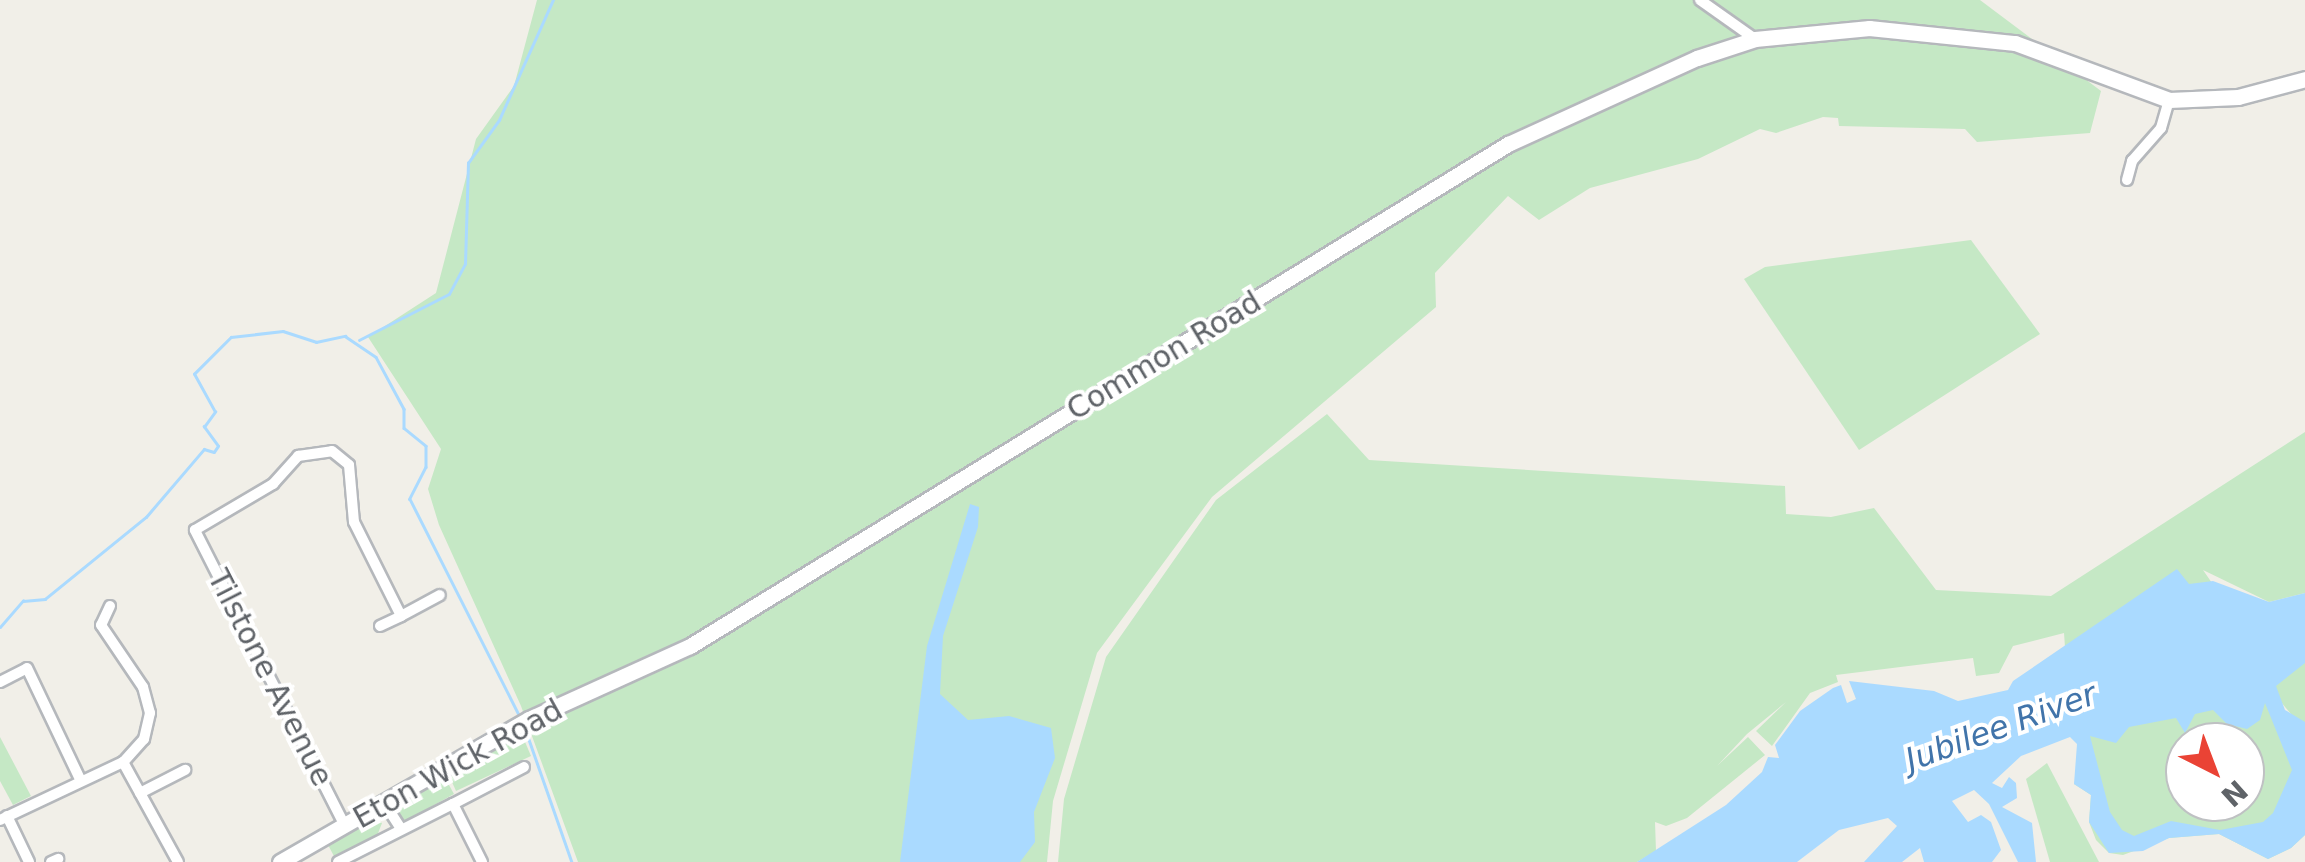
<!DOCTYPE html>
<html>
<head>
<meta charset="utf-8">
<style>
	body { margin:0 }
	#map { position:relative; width:2305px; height:862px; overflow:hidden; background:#f1efe8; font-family:"DejaVu Sans",sans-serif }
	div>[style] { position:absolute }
	.green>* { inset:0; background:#c5e8c5 }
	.water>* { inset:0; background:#aadaff }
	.stream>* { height:2.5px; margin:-1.25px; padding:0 1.25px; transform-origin:1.25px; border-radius:1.25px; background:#aadaff }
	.roads { filter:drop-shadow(2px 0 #b5b8bc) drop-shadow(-2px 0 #b5b8bc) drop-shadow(0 2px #b5b8bc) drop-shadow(0 -2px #b5b8bc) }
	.street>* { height:10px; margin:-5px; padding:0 5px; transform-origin:5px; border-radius:5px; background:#fff }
	.secondary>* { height:15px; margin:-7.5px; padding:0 7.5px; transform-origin:7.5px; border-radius:7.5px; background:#fff }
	span { translate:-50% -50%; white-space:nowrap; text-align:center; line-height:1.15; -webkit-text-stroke:8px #fff; paint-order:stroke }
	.street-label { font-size:30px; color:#5f6368 }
	.water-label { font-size:32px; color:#4174aa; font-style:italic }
	.north { position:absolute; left:2165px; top:722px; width:100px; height:100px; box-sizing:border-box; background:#fff; border:2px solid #bfc1c3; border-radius:50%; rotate:138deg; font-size:28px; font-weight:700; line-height:40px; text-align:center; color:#5f6368 }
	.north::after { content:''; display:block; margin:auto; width:35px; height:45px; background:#ea4335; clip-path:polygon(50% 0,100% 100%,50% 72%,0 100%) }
</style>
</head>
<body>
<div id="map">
	<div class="green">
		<div style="clip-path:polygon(537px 0,1980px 0,2101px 91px,2090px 133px,1977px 142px,1965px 129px,1839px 126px,1838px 118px,1823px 117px,1776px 133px,1760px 129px,1698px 159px,1590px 188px,1539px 220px,1508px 196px,1435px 273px,1436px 307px,1212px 497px,1097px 653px,1053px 801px,1047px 862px,578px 862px,521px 706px,439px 525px,428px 489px,441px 449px,368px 337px,436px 293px,476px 139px,514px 86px)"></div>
		<div style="clip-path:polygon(1971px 240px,2040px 334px,1859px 450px,1744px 279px,1765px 267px)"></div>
		<div style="clip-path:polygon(1327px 414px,1369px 460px,1785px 486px,1786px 514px,1831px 517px,1874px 508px,1936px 590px,2051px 596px,2305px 432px,2305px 593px,2269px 602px,2203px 570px,2212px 583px,2066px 662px,2064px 633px,2013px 646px,1999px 673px,1976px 676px,1973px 658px,1836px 675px,1838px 682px,1810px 693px,1772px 746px,1756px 731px,1786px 702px,1747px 734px,1717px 766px,1748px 737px,1765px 755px,1687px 818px,1666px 826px,1655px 822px,1656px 851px,1637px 862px,1058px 862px,1064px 799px,1106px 657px,1216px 500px)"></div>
		<div style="clip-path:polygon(evenodd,2305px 658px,2305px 835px,2291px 848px,2268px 859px,2219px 834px,2169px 838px,2123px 855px,2109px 853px,2096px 840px,2089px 822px,2091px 795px,2074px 784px,2088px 732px,2263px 690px,2300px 725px,2272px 691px,2273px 683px,2305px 658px,2185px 742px,2245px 742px,2245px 802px,2185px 802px,2185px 742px)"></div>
		<div style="clip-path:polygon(520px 730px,531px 756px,456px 791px,448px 773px)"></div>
		<div style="clip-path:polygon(0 737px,31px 796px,13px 805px,0 781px)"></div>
		<div style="clip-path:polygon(2047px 763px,2099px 862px,2050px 862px,2026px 779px)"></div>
		<div style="clip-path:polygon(444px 776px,454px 794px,400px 824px,394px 814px,398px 803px)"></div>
		<div style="clip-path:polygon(370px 818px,382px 823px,377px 836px,335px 858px,327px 843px)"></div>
	</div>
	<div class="water">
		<div style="clip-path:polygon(970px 504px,979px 507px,978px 527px,943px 636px,940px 694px,968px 720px,1009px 716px,1051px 728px,1055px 758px,1034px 812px,1035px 842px,1020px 862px,900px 862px,927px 646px)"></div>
		<div style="clip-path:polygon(evenodd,2177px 569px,2189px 584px,2213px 581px,2269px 602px,2305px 593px,2305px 663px,2276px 686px,2285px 710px,2305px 722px,2305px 835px,2291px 848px,2268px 859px,2219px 834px,2169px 838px,2143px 851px,2109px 853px,2089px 822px,2091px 795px,2074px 784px,2077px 744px,2070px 737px,2021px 756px,1992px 783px,2002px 788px,2009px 777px,2016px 783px,2017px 798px,2002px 807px,2032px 823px,2036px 862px,2018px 862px,1989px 804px,1974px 790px,1952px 801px,1968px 822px,1981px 815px,1991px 822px,2001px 850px,1992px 862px,1924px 862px,1920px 848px,1902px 862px,1864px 862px,1897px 826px,1888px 818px,1839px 830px,1797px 862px,1637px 862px,1726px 805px,1762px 772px,1768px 757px,1779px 758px,1775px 745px,1800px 711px,1833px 688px,1841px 685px,1847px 703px,1856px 699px,1849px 681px,1934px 691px,1958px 701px,2008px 690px,2013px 681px,2177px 569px,2265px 703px,2292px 770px,2273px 813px,2263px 822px,2220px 830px,2171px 821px,2134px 836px,2122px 830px,2110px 812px,2090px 736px,2116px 743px,2129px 727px,2176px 718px,2185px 733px,2195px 714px,2213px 710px,2227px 724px,2247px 729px,2260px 720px,2265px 703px)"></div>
	</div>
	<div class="stream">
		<div style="left:359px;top:340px;width:101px;rotate:-27.1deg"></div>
		<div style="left:449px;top:294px;width:34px;rotate:-62deg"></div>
		<div style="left:465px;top:264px;width:101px;rotate:-88.3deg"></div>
		<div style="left:468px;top:163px;width:53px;rotate:-54.2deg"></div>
		<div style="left:499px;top:120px;width:132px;rotate:-65.8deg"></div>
		<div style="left:0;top:627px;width:35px;rotate:-49deg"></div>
		<div style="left:23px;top:601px;width:22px;rotate:-5deg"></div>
		<div style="left:45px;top:599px;width:130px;rotate:-39.1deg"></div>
		<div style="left:146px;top:517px;width:89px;rotate:-49.5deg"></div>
		<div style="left:204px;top:449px;width:10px;rotate:17deg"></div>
		<div style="left:214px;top:452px;width:7px;rotate:-56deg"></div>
		<div style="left:218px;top:446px;width:24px;rotate:-126deg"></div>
		<div style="left:204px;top:427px;width:19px;rotate:-54deg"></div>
		<div style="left:215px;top:412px;width:43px;rotate:-118.9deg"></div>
		<div style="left:194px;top:374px;width:52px;rotate:-45deg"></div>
		<div style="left:231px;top:337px;width:52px;rotate:-6.6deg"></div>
		<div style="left:283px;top:331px;width:35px;rotate:18deg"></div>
		<div style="left:316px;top:342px;width:30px;rotate:-12deg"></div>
		<div style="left:345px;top:336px;width:37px;rotate:34deg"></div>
		<div style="left:376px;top:357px;width:59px;rotate:61.7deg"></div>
		<div style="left:404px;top:409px;width:19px;rotate:90deg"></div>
		<div style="left:404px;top:428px;width:28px;rotate:39deg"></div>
		<div style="left:426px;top:446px;width:21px;rotate:90deg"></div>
		<div style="left:426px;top:467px;width:36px;rotate:117deg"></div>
		<div style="left:410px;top:499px;width:242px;rotate:63.2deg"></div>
		<div style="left:526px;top:731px;width:139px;rotate:70.7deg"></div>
	</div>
	<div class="roads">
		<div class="street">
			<div style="left:1700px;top:0;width:67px;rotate:35.3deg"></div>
			<div style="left:2127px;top:180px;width:20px;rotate:-75deg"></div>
			<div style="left:2132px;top:161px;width:44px;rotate:-48.7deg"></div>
			<div style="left:2161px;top:128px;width:29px;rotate:-74deg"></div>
			<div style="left:110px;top:606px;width:21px;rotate:115deg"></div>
			<div style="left:101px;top:625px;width:75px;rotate:55.9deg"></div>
			<div style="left:143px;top:687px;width:27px;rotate:75deg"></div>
			<div style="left:150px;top:713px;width:27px;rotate:103deg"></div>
			<div style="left:144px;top:739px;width:31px;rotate:132deg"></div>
			<div style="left:380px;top:626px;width:23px;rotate:-25deg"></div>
			<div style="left:0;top:682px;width:30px;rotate:-27deg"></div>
			<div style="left:27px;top:668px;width:123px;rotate:64.5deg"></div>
			<div style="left:140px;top:793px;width:51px;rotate:-27.1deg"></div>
			<div style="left:385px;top:804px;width:30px;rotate:57deg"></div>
			<div style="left:453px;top:804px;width:80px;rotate:-27.5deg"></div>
			<div style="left:7px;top:816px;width:51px;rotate:64.4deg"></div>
			<div style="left:0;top:820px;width:136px;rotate:-25.2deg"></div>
			<div style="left:123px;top:762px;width:114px;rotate:61.2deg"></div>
			<div style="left:345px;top:826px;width:332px;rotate:-116.9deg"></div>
			<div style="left:195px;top:530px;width:91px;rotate:-30.5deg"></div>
			<div style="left:273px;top:484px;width:38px;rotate:-48deg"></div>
			<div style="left:298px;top:456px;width:34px;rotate:-8deg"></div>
			<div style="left:332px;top:451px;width:22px;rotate:39deg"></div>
			<div style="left:349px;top:465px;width:57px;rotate:85deg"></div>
			<div style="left:354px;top:522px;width:105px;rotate:63.4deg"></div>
			<div style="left:401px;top:616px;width:44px;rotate:-28.3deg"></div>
			<div style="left:51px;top:862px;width:8px;rotate:-23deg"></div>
			<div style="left:338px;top:862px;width:129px;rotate:-26.8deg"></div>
			<div style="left:453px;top:804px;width:65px;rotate:63.4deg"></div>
		</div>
		<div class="secondary">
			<div style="left:280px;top:862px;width:287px;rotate:-29.9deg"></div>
			<div style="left:529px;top:719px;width:177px;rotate:-24.4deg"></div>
			<div style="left:690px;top:646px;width:960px;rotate:-31.54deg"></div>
			<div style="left:1508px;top:144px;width:208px;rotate:-24.5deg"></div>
			<div style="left:1697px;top:58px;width:61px;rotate:-18.1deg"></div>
			<div style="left:1755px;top:39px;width:115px;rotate:-5.5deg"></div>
			<div style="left:1869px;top:28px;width:147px;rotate:5.9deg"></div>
			<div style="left:2015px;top:43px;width:164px;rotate:20.3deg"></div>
			<div style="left:2169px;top:100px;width:69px;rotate:-2.5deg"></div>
			<div style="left:2238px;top:97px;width:69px;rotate:-15deg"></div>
		</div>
	</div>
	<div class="street-label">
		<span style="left:1164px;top:356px;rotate:-31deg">Common Road</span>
		<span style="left:270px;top:678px;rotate:63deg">Tilstone Avenue</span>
		<span style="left:458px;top:764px;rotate:-29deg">Eton Wick Road</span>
	</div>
	<div class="water-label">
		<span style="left:2001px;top:727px;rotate:-20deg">Jubilee River</span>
	</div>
	<div class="north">N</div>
</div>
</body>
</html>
